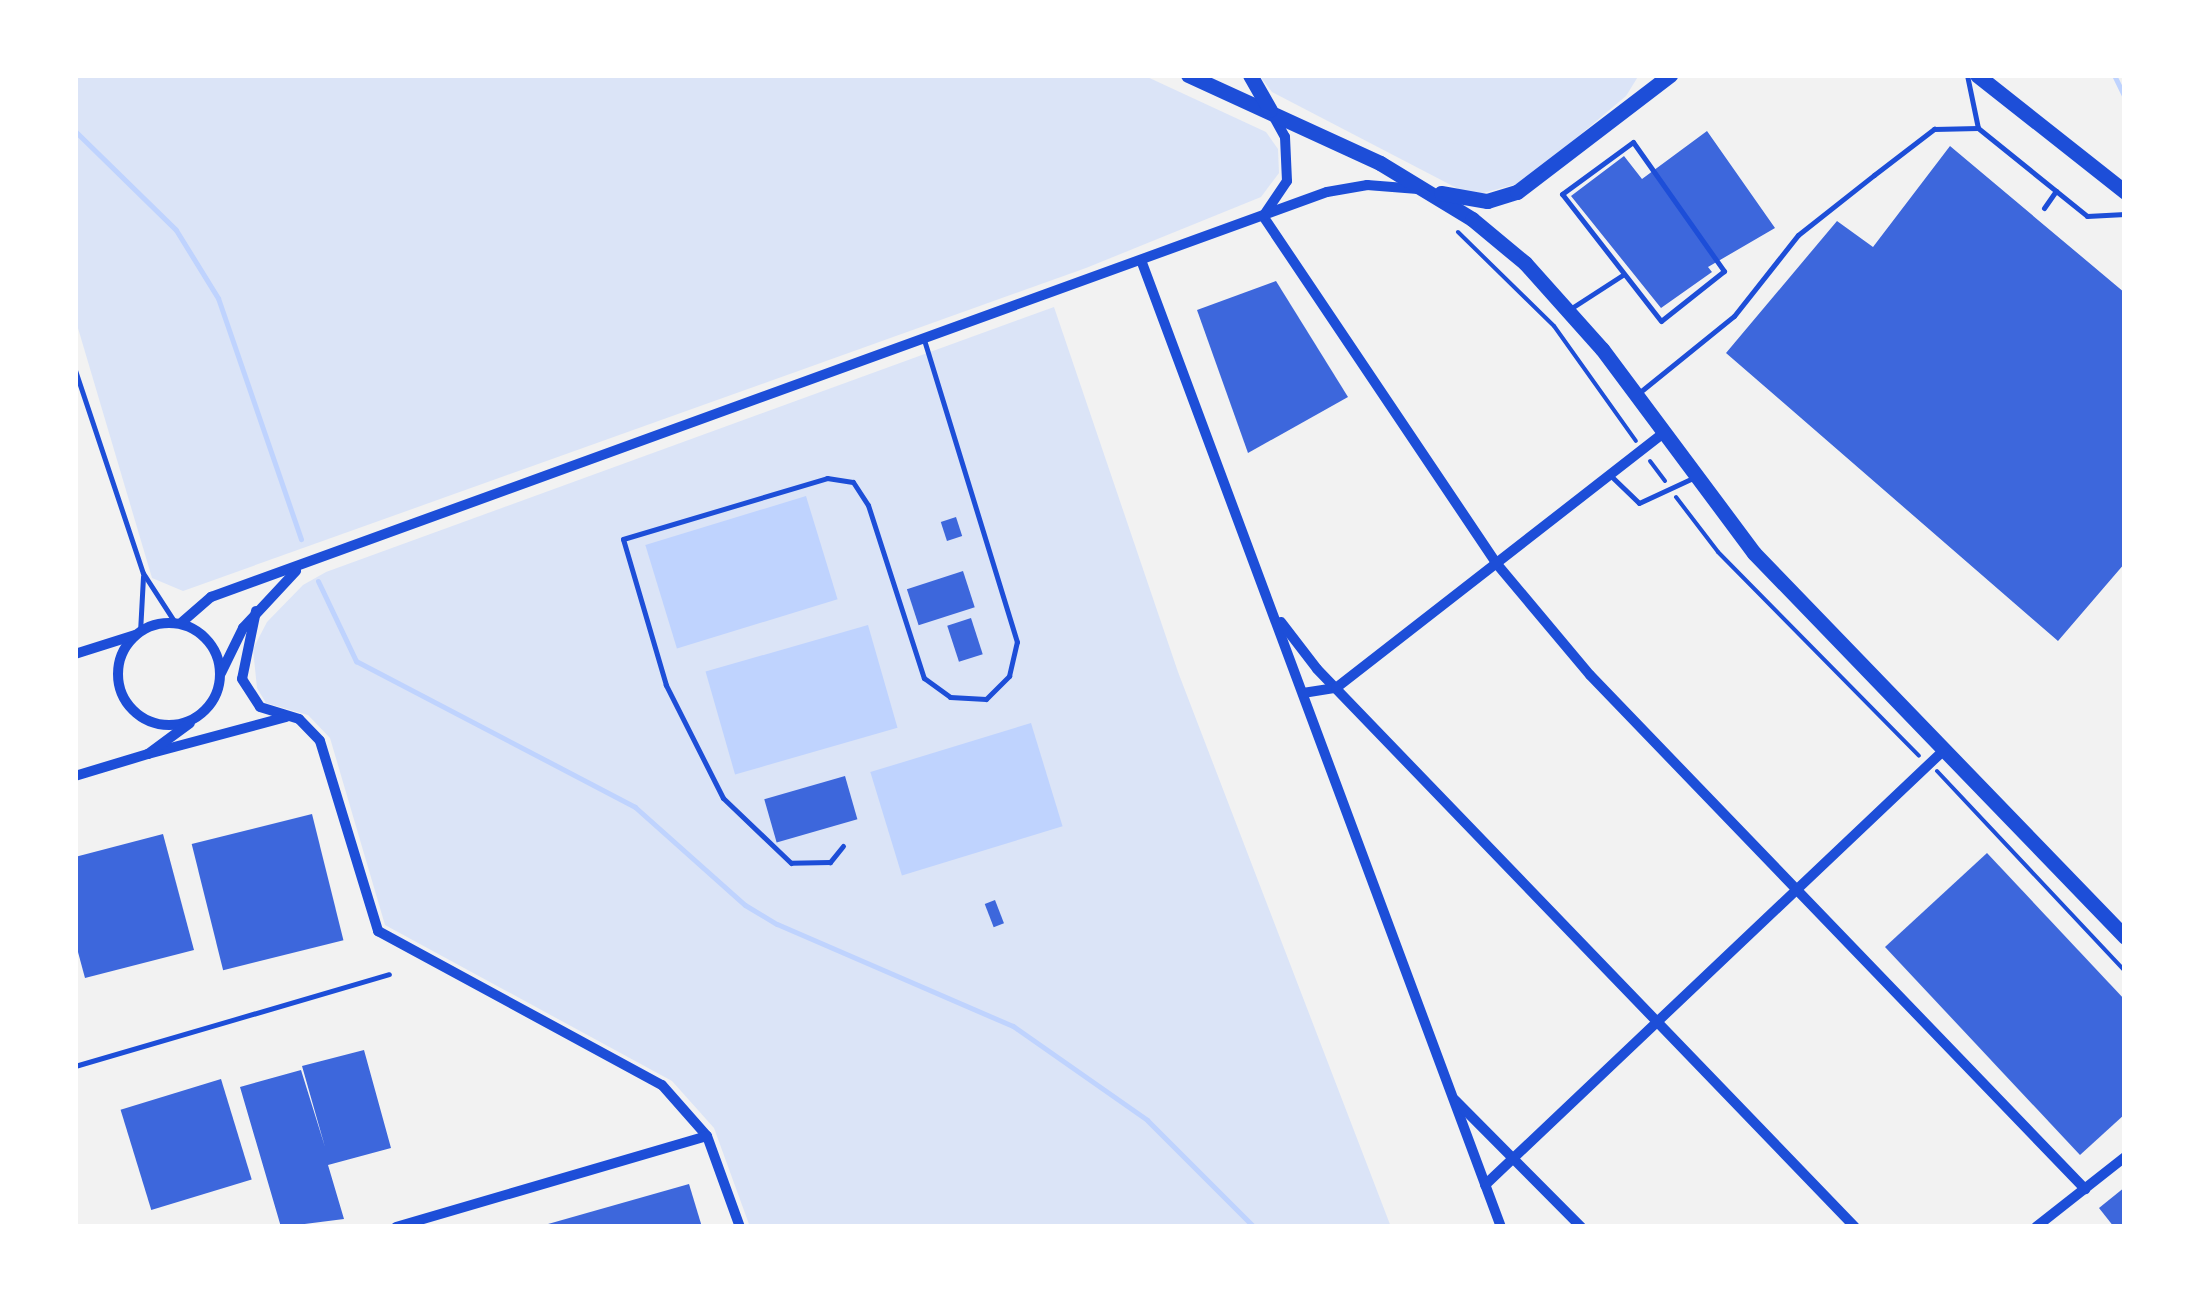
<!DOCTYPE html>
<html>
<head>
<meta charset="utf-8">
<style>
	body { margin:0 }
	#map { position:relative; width:2200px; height:1302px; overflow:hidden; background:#f2f2f2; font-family:"IBM Plex Serif",serif }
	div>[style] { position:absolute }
	.green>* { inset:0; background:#dbe4f7 }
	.water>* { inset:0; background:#bfd3fe; transform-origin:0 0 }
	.stream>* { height:5px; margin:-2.5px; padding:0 2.5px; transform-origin:2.5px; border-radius:2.5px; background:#bfd3fe }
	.building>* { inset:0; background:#3d67dc; transform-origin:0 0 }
	.path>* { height:4px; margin:-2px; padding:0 2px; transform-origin:2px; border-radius:2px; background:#1d4ed8 }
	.service>* { height:5px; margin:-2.5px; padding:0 2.5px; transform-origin:2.5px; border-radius:2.5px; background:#1d4ed8 }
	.minor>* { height:10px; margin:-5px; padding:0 5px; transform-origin:5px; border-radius:5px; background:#1d4ed8 }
	.minor>.ring { margin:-5px; padding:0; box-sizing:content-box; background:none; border:10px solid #1d4ed8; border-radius:50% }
	.secondary>* { height:15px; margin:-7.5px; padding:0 7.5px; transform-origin:7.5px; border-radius:7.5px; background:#1d4ed8 }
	span { translate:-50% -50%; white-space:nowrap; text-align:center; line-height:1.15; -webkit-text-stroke:9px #fff; paint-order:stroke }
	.frame { position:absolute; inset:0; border:78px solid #fff; pointer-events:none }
</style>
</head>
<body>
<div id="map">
	<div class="green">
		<div style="clip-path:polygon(75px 75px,1143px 75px,1266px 132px,1278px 149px,1279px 173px,1261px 197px,1086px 268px,183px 591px,152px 578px,75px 318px)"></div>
		<div style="clip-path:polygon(1259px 75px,1639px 75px,1626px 96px,1524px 182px,1472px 196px,1272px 92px)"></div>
		<div style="clip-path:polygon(1054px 307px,1178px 672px,1391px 1227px,750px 1227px,714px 1128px,672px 1081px,385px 925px,330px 738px,308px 715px,266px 703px,257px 688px,253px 649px,267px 622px,303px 585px,326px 572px)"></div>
	</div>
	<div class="water">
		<div style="left:806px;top:496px;width:108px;height:168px;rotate:73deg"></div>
		<div style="left:868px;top:625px;width:107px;height:169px;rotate:74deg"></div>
		<div style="left:1031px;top:723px;width:108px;height:168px;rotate:73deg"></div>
	</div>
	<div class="stream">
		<div style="left:2114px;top:75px;width:25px;rotate:64deg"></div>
		<div style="left:75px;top:131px;width:141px;rotate:44.4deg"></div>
		<div style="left:176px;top:230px;width:80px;rotate:58.3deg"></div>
		<div style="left:218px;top:298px;width:255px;rotate:71deg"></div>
		<div style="left:318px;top:581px;width:89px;rotate:64.6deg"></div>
		<div style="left:356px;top:661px;width:315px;rotate:27.6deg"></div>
		<div style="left:635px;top:807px;width:147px;rotate:41.7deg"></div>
		<div style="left:745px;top:905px;width:37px;rotate:31deg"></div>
		<div style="left:777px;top:924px;width:257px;rotate:23.4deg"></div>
		<div style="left:1013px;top:1026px;width:164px;rotate:35deg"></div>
		<div style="left:1147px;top:1120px;width:151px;rotate:45deg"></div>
	</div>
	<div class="building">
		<div style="clip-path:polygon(1707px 131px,1775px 228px,1708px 267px,1712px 272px,1661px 308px,1571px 196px,1624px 156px,1642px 179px)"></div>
		<div style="clip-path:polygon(1950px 146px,2125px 293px,2125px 563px,2058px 641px,1726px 353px,1837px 221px,1873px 247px)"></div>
		<div style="clip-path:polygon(1276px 281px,1348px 397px,1248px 453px,1197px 310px)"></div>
		<div style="left:956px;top:517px;width:20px;height:16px;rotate:72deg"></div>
		<div style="left:963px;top:571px;width:38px;height:59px;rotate:72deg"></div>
		<div style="left:971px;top:618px;width:38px;height:25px;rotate:72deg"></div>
		<div style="left:845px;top:776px;width:45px;height:84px;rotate:74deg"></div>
		<div style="left:312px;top:814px;width:130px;height:124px;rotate:76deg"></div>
		<div style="clip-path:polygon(163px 834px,194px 950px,85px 978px,75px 941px,75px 857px)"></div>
		<div style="clip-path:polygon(1987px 853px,2125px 1000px,2125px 1114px,2080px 1155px,1885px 947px)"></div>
		<div style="left:995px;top:900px;width:25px;height:11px;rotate:69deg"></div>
		<div style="clip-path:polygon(364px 1050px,391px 1148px,328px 1165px,344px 1219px,281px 1227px,240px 1087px,301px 1070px,325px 1147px,302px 1066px)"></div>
		<div style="left:221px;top:1079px;width:105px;height:105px;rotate:73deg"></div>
		<div style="clip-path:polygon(689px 1184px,702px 1227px,541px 1227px,541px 1226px)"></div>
		<div style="clip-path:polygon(2125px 1187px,2125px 1227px,2114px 1227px,2099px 1208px)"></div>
	</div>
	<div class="path">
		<div style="left:1458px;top:232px;width:134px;rotate:44.4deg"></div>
		<div style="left:1554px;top:326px;width:141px;rotate:54.5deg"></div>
		<div style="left:1650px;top:461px;width:25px;rotate:53deg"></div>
		<div style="left:1676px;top:497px;width:69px;rotate:52.6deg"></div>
		<div style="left:1718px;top:552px;width:286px;rotate:45.4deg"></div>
		<div style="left:1937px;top:771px;width:274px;rotate:46.8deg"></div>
	</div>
	<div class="service">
		<div style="left:1967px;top:75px;width:54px;rotate:78.3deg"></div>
		<div style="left:1978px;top:128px;width:140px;rotate:38.9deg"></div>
		<div style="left:2087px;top:216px;width:38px;rotate:-3deg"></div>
		<div style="left:1633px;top:142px;width:158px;rotate:54.8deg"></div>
		<div style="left:1724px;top:271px;width:80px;rotate:141.6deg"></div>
		<div style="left:1661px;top:321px;width:161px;rotate:-127.9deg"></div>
		<div style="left:1562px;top:194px;width:88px;rotate:-36.2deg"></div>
		<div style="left:2044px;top:208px;width:21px;rotate:-55deg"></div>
		<div style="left:1570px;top:309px;width:64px;rotate:-32.9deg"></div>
		<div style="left:75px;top:370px;width:214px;rotate:71.5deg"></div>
		<div style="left:143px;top:573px;width:57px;rotate:57.1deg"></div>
		<div style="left:1640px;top:392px;width:121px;rotate:-39deg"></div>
		<div style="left:1734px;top:316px;width:103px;rotate:-51.7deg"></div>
		<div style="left:1798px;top:235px;width:97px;rotate:-38.3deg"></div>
		<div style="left:1874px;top:175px;width:76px;rotate:-37.5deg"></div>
		<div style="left:1934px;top:129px;width:44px;rotate:-1.3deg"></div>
		<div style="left:1610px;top:475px;width:40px;rotate:44deg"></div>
		<div style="left:1639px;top:503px;width:60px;rotate:-24.8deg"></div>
		<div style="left:140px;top:632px;width:56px;rotate:-86.9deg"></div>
		<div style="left:843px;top:846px;width:21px;rotate:129deg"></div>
		<div style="left:830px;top:862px;width:39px;rotate:179deg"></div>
		<div style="left:791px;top:863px;width:94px;rotate:-136.3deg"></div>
		<div style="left:723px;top:798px;width:127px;rotate:-116.8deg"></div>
		<div style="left:666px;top:685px;width:152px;rotate:-106.4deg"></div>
		<div style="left:623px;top:539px;width:213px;rotate:-16.6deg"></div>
		<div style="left:827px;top:478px;width:26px;rotate:9deg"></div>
		<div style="left:853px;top:482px;width:27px;rotate:57deg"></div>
		<div style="left:868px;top:505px;width:182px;rotate:72.1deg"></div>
		<div style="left:924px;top:678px;width:32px;rotate:36deg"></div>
		<div style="left:950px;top:697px;width:36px;rotate:3deg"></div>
		<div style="left:986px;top:699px;width:33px;rotate:-45deg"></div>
		<div style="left:1009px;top:676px;width:35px;rotate:-77deg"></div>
		<div style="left:1017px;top:642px;width:316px;rotate:-107.1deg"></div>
		<div style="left:75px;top:1066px;width:327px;rotate:-16.3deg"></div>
	</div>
	<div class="minor">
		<div style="left:1264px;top:215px;width:41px;rotate:-55.9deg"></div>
		<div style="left:1287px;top:181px;width:44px;rotate:-92.6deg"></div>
		<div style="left:1285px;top:137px;width:26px;rotate:-119deg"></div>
		<div style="left:1263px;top:216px;width:418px;rotate:56.1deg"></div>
		<div style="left:1496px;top:563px;width:146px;rotate:50deg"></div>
		<div style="left:1590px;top:675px;width:714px;rotate:46.08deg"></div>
		<div style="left:1141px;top:260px;width:1032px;rotate:69.58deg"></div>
		<div style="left:256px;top:611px;width:69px;rotate:101.6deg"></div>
		<div style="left:242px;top:679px;width:33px;rotate:57deg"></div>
		<div style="left:260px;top:707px;width:41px;rotate:17.1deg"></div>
		<div style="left:299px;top:719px;width:30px;rotate:46deg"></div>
		<div style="left:320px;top:741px;width:199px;rotate:73deg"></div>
		<div style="left:378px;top:931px;width:323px;rotate:28.5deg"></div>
		<div style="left:662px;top:1085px;width:68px;rotate:48.6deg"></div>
		<div style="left:707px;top:1136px;width:97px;rotate:70.1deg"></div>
		<div style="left:1281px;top:622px;width:59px;rotate:52.5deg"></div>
		<div style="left:1317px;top:669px;width:775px;rotate:46.05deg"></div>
		<div class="ring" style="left:118px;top:623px;width:92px;height:92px"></div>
		<div style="left:181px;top:623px;width:40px;rotate:-41deg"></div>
		<div style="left:211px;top:597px;width:1187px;rotate:-19.95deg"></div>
		<div style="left:1327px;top:192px;width:41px;rotate:-9.9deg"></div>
		<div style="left:1367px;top:185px;width:51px;rotate:4.5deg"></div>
		<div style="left:75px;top:654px;width:63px;rotate:-17.6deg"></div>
		<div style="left:221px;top:673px;width:50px;rotate:-63.9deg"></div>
		<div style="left:243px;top:628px;width:78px;rotate:-47.1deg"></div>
		<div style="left:1303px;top:693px;width:33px;rotate:-9deg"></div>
		<div style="left:1336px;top:688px;width:413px;rotate:-37.9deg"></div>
		<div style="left:148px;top:754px;width:143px;rotate:-15deg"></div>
		<div style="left:75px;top:776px;width:76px;rotate:-16.8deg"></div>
		<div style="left:148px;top:754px;width:52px;rotate:-36.4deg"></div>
		<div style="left:1455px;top:1100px;width:179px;rotate:45.2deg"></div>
		<div style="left:1485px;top:1185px;width:632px;rotate:-43.46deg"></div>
		<div style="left:396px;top:1227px;width:324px;rotate:-16.3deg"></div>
		<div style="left:2036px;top:1227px;width:113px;rotate:-38.2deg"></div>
	</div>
	<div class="secondary">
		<div style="left:1188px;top:75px;width:211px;rotate:24.6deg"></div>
		<div style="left:1380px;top:163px;width:108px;rotate:31.3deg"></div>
		<div style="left:1472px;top:219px;width:69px;rotate:39.7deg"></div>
		<div style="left:1525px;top:263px;width:115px;rotate:48.2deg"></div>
		<div style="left:1602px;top:349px;width:254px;rotate:53.3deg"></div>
		<div style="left:1754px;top:553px;width:534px;rotate:45.99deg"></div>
		<div style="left:1250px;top:75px;width:40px;rotate:60.3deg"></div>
		<div style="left:1977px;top:75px;width:189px;rotate:38.3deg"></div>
		<div style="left:1441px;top:193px;width:47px;rotate:9.9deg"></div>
		<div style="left:1487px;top:201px;width:31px;rotate:-17deg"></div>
		<div style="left:1517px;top:192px;width:193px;rotate:-37.4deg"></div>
	</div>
	<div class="frame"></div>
</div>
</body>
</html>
